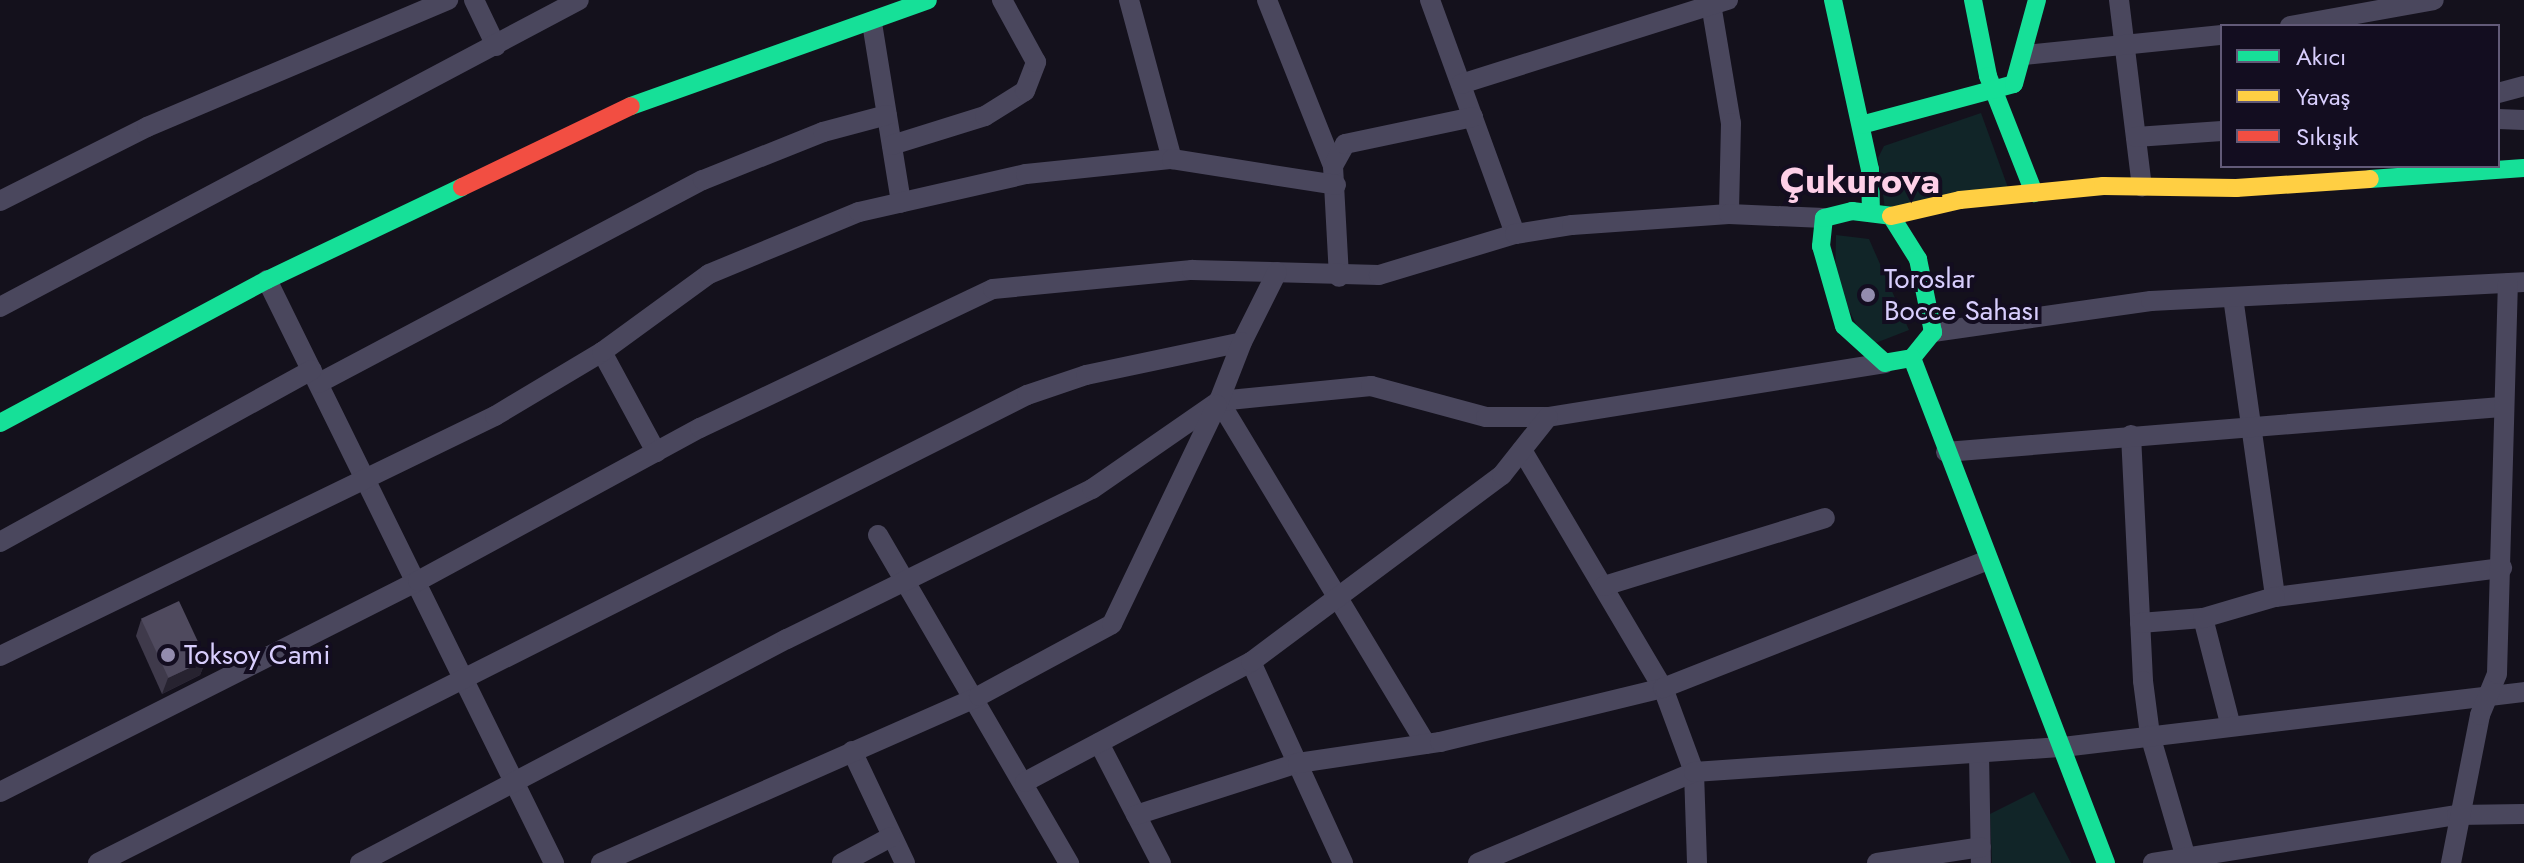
<!DOCTYPE html>
<html>
<head>
<meta charset="utf-8">
<style>
	body { margin:0 }
	#map { position:relative; width:2524px; height:863px; overflow:hidden; background:#14111c; font-family:Jost,sans-serif }
	div>[style] { position:absolute }
	.green>* { inset:0; background:#112528 }
	.street>* { height:20px; margin:-10px; padding:0 10px; transform-origin:10px; border-radius:10px; background:#4a475d }
	.fast>* { height:18px; margin:-9px; padding:0 9px; transform-origin:9px; border-radius:9px; background:#16e098 }
	.slow>* { height:18px; margin:-9px; padding:0 9px; transform-origin:9px; border-radius:9px; background:#ffcf43 }
	.jam>* { height:18px; margin:-9px; padding:0 9px; transform-origin:9px; border-radius:9px; background:#f24e42 }
	.wall>* { inset:0; background:#3f3a4b }
	.shaded-wall>* { inset:0; background:#272330 }
	.building>* { inset:0; background:#4f4a5e; transform-origin:0 0 }
	.dots>* { width:22px; height:22px; translate:-50% -50%; box-sizing:border-box; border:4px solid #130d20; border-radius:50% }
	span { translate:-50% -50%; white-space:nowrap; text-align:center; line-height:1.15; -webkit-text-stroke:8px #130d20; paint-order:stroke }
	.poi-label { font-size:28px; color:#d8cefd }
	.left { translate:0 -50%; text-align:left }
	.district-label { font-size:36px; color:#fed0e8; font-weight:700 }
	.legend { position:absolute; left:2220px; top:24px; width:280px; height:144px; box-sizing:border-box; background:#130d20; border:2px solid #625a78; margin:0; padding:10px 14px; list-style:none; font-size:24px; color:#d8cefd }
	.legend li { display:flex; align-items:center; gap:16px; height:40px }
	.legend b { width:40px; border:2px solid #625a78 }
</style>
</head>
<body>
<div id="map">
	<div class="green">
		<div style="clip-path:polygon(1981px 113px,2011px 196px,1885px 209px,1878px 158px,1884px 146px)"></div>
		<div style="clip-path:polygon(1836px 235px,1869px 239px,1909px 330px,1873px 344px,1859px 330px,1835px 282px)"></div>
		<div style="clip-path:polygon(2034px 792px,2071px 863px,1992px 863px,1990px 814px)"></div>
	</div>
	<div class="street">
		<div style="left:474px;top:0;width:51px;rotate:64.4deg"></div>
		<div style="left:1129px;top:0;width:165px;rotate:74.9deg"></div>
		<div style="left:1267px;top:0;width:179px;rotate:68.3deg"></div>
		<div style="left:1333px;top:166px;width:111px;rotate:86.9deg"></div>
		<div style="left:1430px;top:0;width:249px;rotate:70deg"></div>
		<div style="left:2119px;top:0;width:188px;rotate:83deg"></div>
		<div style="left:1711px;top:4px;width:121px;rotate:80.5deg"></div>
		<div style="left:1731px;top:123px;width:91px;rotate:91.3deg"></div>
		<div style="left:872px;top:23px;width:182px;rotate:80.8deg"></div>
		<div style="left:2290px;top:26px;width:146px;rotate:-10.2deg"></div>
		<div style="left:2024px;top:55px;width:199px;rotate:-5.8deg"></div>
		<div style="left:1461px;top:84px;width:280px;rotate:-17.5deg"></div>
		<div style="left:2498px;top:93px;width:27px;rotate:-15deg"></div>
		<div style="left:2498px;top:119px;width:26px;rotate:2deg"></div>
		<div style="left:2136px;top:137px;width:86px;rotate:-4deg"></div>
		<div style="left:892px;top:145px;width:97px;rotate:-17.3deg"></div>
		<div style="left:985px;top:116px;width:47px;rotate:-32deg"></div>
		<div style="left:1025px;top:91px;width:31px;rotate:-69deg"></div>
		<div style="left:1036px;top:62px;width:71px;rotate:-118.7deg"></div>
		<div style="left:1333px;top:166px;width:25px;rotate:-61deg"></div>
		<div style="left:1345px;top:144px;width:131px;rotate:-11.9deg"></div>
		<div style="left:0;top:201px;width:165px;rotate:-26.7deg"></div>
		<div style="left:147px;top:127px;width:327px;rotate:-22.9deg"></div>
		<div style="left:267px;top:280px;width:650px;rotate:63.79deg"></div>
		<div style="left:2233px;top:297px;width:303px;rotate:82deg"></div>
		<div style="left:2275px;top:597px;width:229px;rotate:-7.3deg"></div>
		<div style="left:0;top:307px;width:655px;rotate:-27.93deg"></div>
		<div style="left:1933px;top:332px;width:220px;rotate:-8.1deg"></div>
		<div style="left:2151px;top:301px;width:373px;rotate:-2.9deg"></div>
		<div style="left:602px;top:352px;width:114px;rotate:61.6deg"></div>
		<div style="left:319px;top:383px;width:434px;rotate:-27.9deg"></div>
		<div style="left:703px;top:180px;width:129px;rotate:-21.8deg"></div>
		<div style="left:823px;top:132px;width:66px;rotate:-14.9deg"></div>
		<div style="left:2131px;top:435px;width:246px;rotate:87.2deg"></div>
		<div style="left:2143px;top:681px;width:54px;rotate:82.6deg"></div>
		<div style="left:2150px;top:735px;width:128px;rotate:73.7deg"></div>
		<div style="left:1522px;top:450px;width:277px;rotate:59.4deg"></div>
		<div style="left:1663px;top:688px;width:90px;rotate:69.7deg"></div>
		<div style="left:1694px;top:772px;width:91px;rotate:88.1deg"></div>
		<div style="left:1946px;top:452px;width:557px;rotate:-4.64deg"></div>
		<div style="left:878px;top:535px;width:380px;rotate:59.8deg"></div>
		<div style="left:0;top:542px;width:356px;rotate:-28.9deg"></div>
		<div style="left:1604px;top:586px;width:231px;rotate:-17.1deg"></div>
		<div style="left:2203px;top:618px;width:108px;rotate:75.6deg"></div>
		<div style="left:2140px;top:623px;width:63px;rotate:-4.5deg"></div>
		<div style="left:2203px;top:618px;width:75px;rotate:-16.3deg"></div>
		<div style="left:0;top:656px;width:550px;rotate:-25.87deg"></div>
		<div style="left:495px;top:416px;width:125px;rotate:-30.9deg"></div>
		<div style="left:602px;top:352px;width:132px;rotate:-36.1deg"></div>
		<div style="left:709px;top:274px;width:162px;rotate:-22.5deg"></div>
		<div style="left:859px;top:212px;width:171px;rotate:-12.8deg"></div>
		<div style="left:1026px;top:174px;width:147px;rotate:-5.9deg"></div>
		<div style="left:1172px;top:159px;width:166px;rotate:9deg"></div>
		<div style="left:1251px;top:662px;width:221px;rotate:65.4deg"></div>
		<div style="left:1099px;top:743px;width:135px;rotate:62.7deg"></div>
		<div style="left:1426px;top:744px;width:401px;rotate:-121.1deg"></div>
		<div style="left:1219px;top:401px;width:153px;rotate:-5.6deg"></div>
		<div style="left:1371px;top:386px;width:119px;rotate:15.1deg"></div>
		<div style="left:1486px;top:417px;width:62px"></div>
		<div style="left:1548px;top:417px;width:341px;rotate:-9.1deg"></div>
		<div style="left:852px;top:751px;width:124px;rotate:64.7deg"></div>
		<div style="left:1979px;top:753px;width:110px;rotate:89deg"></div>
		<div style="left:1025px;top:782px;width:256px;rotate:-28deg"></div>
		<div style="left:1251px;top:662px;width:313px;rotate:-36.7deg"></div>
		<div style="left:1502px;top:475px;width:74px;rotate:-51.6deg"></div>
		<div style="left:0;top:792px;width:468px;rotate:-26.8deg"></div>
		<div style="left:418px;top:581px;width:321px;rotate:-28.5deg"></div>
		<div style="left:700px;top:428px;width:324px;rotate:-25.4deg"></div>
		<div style="left:993px;top:289px;width:200px;rotate:-5.5deg"></div>
		<div style="left:1192px;top:270px;width:187px;rotate:1.5deg"></div>
		<div style="left:1379px;top:275px;width:142px;rotate:-16.8deg"></div>
		<div style="left:1515px;top:234px;width:58px;rotate:-9deg"></div>
		<div style="left:1572px;top:225px;width:157px;rotate:-4deg"></div>
		<div style="left:1729px;top:214px;width:95px;rotate:2.4deg"></div>
		<div style="left:1136px;top:815px;width:170px;rotate:-17.8deg"></div>
		<div style="left:1298px;top:763px;width:144px;rotate:-8.4deg"></div>
		<div style="left:1440px;top:742px;width:229px;rotate:-13.6deg"></div>
		<div style="left:1663px;top:688px;width:346px;rotate:-21.5deg"></div>
		<div style="left:98px;top:863px;width:1040px;rotate:-26.74deg"></div>
		<div style="left:1027px;top:395px;width:62px;rotate:-18.7deg"></div>
		<div style="left:1086px;top:375px;width:159px;rotate:-11.9deg"></div>
		<div style="left:1242px;top:342px;width:78px;rotate:-63.4deg"></div>
		<div style="left:360px;top:863px;width:482px;rotate:-27.7deg"></div>
		<div style="left:787px;top:639px;width:340px;rotate:-26.2deg"></div>
		<div style="left:1092px;top:489px;width:155px;rotate:-34.7deg"></div>
		<div style="left:1219px;top:401px;width:63px;rotate:-68.7deg"></div>
		<div style="left:601px;top:863px;width:413px;rotate:-23.8deg"></div>
		<div style="left:979px;top:696px;width:151px;rotate:-28.4deg"></div>
		<div style="left:1112px;top:624px;width:243px;rotate:-64.4deg"></div>
		<div style="left:842px;top:863px;width:55px;rotate:-28deg"></div>
		<div style="left:1478px;top:863px;width:234px;rotate:-22.8deg"></div>
		<div style="left:1694px;top:772px;width:370px;rotate:-3.9deg"></div>
		<div style="left:2063px;top:747px;width:464px;rotate:-6.8deg"></div>
		<div style="left:1877px;top:863px;width:105px;rotate:-8.7deg"></div>
		<div style="left:2153px;top:863px;width:308px;rotate:-9deg"></div>
		<div style="left:2457px;top:815px;width:67px;rotate:-0.9deg"></div>
		<div style="left:2451px;top:863px;width:151px;rotate:-78.9deg"></div>
		<div style="left:2480px;top:715px;width:44px;rotate:-67.5deg"></div>
		<div style="left:2497px;top:674px;width:391px;rotate:-88.4deg"></div>
	</div>
	<div class="fast">
		<div style="left:1833px;top:0;width:173px;rotate:77.7deg"></div>
		<div style="left:1870px;top:169px;width:43px;rotate:88.7deg"></div>
		<div style="left:1973px;top:0;width:77px;rotate:78.8deg"></div>
		<div style="left:1988px;top:76px;width:126px;rotate:68.5deg"></div>
		<div style="left:631px;top:106px;width:315px;rotate:-19.6deg"></div>
		<div style="left:1861px;top:125px;width:158px;rotate:-15deg"></div>
		<div style="left:2014px;top:84px;width:87px;rotate:-74.7deg"></div>
		<div style="left:2370px;top:179px;width:154px;rotate:-4.1deg"></div>
		<div style="left:1852px;top:211px;width:39px;rotate:7deg"></div>
		<div style="left:1891px;top:216px;width:51px;rotate:57.9deg"></div>
		<div style="left:1918px;top:259px;width:75px;rotate:78.4deg"></div>
		<div style="left:1933px;top:332px;width:33px;rotate:129deg"></div>
		<div style="left:1912px;top:358px;width:27px;rotate:170deg"></div>
		<div style="left:1885px;top:363px;width:55px;rotate:-137.9deg"></div>
		<div style="left:1844px;top:326px;width:83px;rotate:-106deg"></div>
		<div style="left:1821px;top:246px;width:28px;rotate:-84deg"></div>
		<div style="left:1824px;top:218px;width:29px;rotate:-14deg"></div>
		<div style="left:1912px;top:358px;width:541px;rotate:68.99deg"></div>
		<div style="left:0;top:423px;width:303px;rotate:-28.2deg"></div>
		<div style="left:267px;top:280px;width:216px;rotate:-25.5deg"></div>
	</div>
	<div class="slow">
		<div style="left:1891px;top:216px;width:71px;rotate:-13.1deg"></div>
		<div style="left:1960px;top:200px;width:144px;rotate:-5.6deg"></div>
		<div style="left:2103px;top:186px;width:133px;rotate:0.9deg"></div>
		<div style="left:2236px;top:188px;width:134px;rotate:-3.8deg"></div>
	</div>
	<div class="jam">
		<div style="left:462px;top:187px;width:187px;rotate:-25.6deg"></div>
	</div>
	<div class="wall">
		<div style="clip-path:polygon(141px 620px,206px 660px,200px 675px,162px 694px,136px 636px)"></div>
	</div>
	<div class="shaded-wall">
		<div style="clip-path:polygon(206px 660px,200px 675px,162px 694px,168px 678px)"></div>
	</div>
	<div class="building">
		<div style="left:179px;top:601px;width:65px;height:42px;rotate:65deg"></div>
	</div>
	<div class="dots">
		<div style="left:1868px;top:295px;background:#938cae"></div>
		<div style="left:168px;top:655px;background:#938cae"></div>
	</div>
	<div class="poi-label">
		<span class="left" style="left:1884px;top:295px">Toroslar<br>Bocce Sahası</span>
		<span class="left" style="left:184px;top:655px">Toksoy Cami</span>
	</div>
	<div class="district-label">
		<span style="left:1860px;top:181px">Çukurova</span>
	</div>
	<ul class="legend">
	<li><b style="height:10px;background:#16e098"></b>Akıcı</li>
	<li><b style="height:10px;background:#ffcf43"></b>Yavaş</li>
	<li><b style="height:10px;background:#f24e42"></b>Sıkışık</li>
	</ul>
</div>
</body>
</html>
